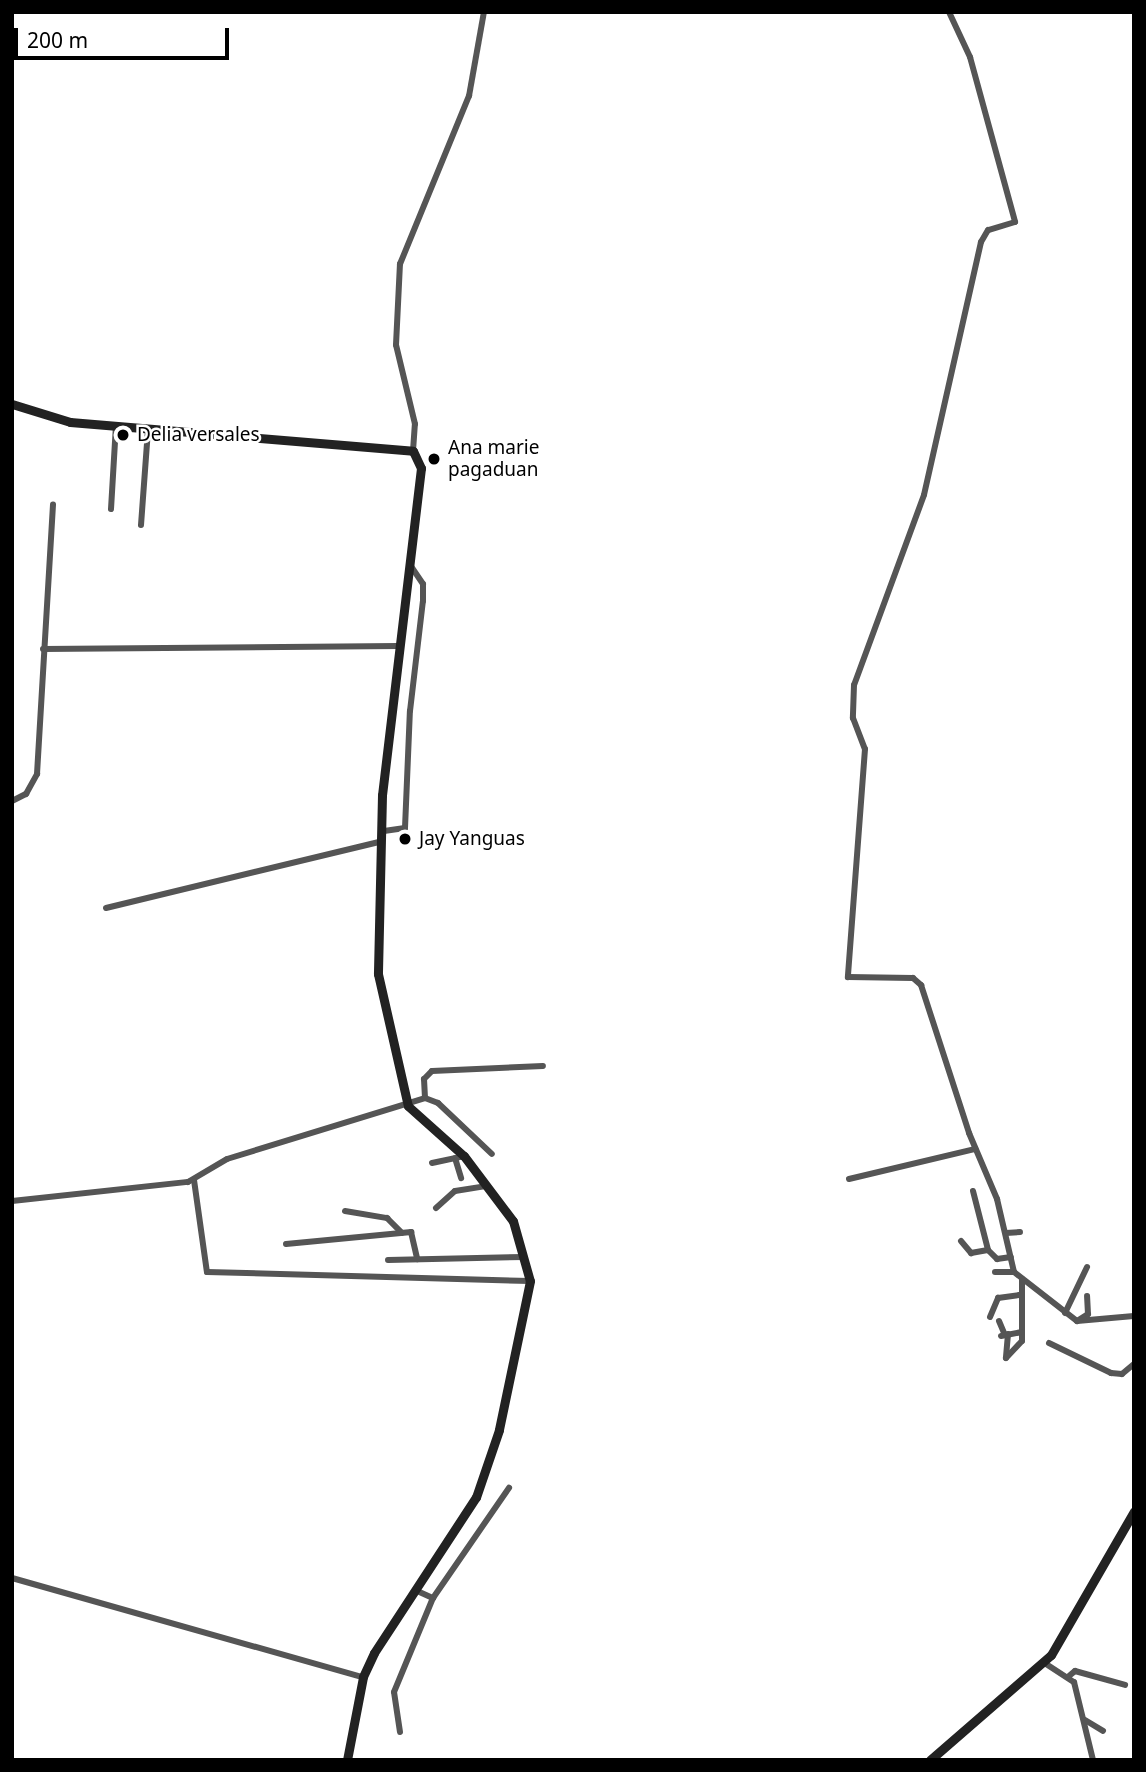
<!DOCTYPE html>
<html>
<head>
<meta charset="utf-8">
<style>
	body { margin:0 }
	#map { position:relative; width:1146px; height:1772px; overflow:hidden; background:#fff; font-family:"Noto Sans",sans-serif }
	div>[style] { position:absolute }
	.street>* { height:6px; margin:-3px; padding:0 3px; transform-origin:3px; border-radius:3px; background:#555 }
	.secondary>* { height:9px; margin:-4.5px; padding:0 4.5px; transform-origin:4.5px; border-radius:4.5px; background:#222 }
	.dots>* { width:19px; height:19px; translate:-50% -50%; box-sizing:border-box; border:4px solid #fff; border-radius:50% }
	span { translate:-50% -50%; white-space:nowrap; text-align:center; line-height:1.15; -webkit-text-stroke:5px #fff; paint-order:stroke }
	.poi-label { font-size:19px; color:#000 }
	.left { translate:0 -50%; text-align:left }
	.frame { position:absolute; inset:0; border:14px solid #000; pointer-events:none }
	.scale { position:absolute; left:14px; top:28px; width:215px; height:32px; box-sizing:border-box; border:4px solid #000; border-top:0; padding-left:9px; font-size:21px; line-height:24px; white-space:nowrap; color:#000; -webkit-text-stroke:5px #fff; paint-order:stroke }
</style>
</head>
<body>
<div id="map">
	<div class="street">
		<div style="left:949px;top:12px;width:50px;rotate:65deg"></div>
		<div style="left:970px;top:57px;width:171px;rotate:74.7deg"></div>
		<div style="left:1015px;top:222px;width:28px;rotate:163deg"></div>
		<div style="left:988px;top:230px;width:14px;rotate:120deg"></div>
		<div style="left:981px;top:242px;width:259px;rotate:102.7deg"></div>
		<div style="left:924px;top:495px;width:202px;rotate:110.2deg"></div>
		<div style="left:854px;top:685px;width:33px;rotate:92deg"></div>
		<div style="left:853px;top:718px;width:33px;rotate:69deg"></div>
		<div style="left:865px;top:749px;width:229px;rotate:94.3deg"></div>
		<div style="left:848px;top:977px;width:65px;rotate:0.9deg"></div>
		<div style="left:913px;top:978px;width:11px;rotate:41deg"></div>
		<div style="left:921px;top:985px;width:156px;rotate:72deg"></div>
		<div style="left:969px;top:1133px;width:72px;rotate:67deg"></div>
		<div style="left:997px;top:1199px;width:75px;rotate:76.9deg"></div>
		<div style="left:1014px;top:1272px;width:80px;rotate:37.9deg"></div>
		<div style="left:1077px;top:1321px;width:57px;rotate:-5deg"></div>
		<div style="left:413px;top:451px;width:27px;rotate:-86deg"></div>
		<div style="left:415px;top:424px;width:81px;rotate:-103.5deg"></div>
		<div style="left:396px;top:345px;width:81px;rotate:-87.2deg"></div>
		<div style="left:400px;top:264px;width:182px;rotate:-67.7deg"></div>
		<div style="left:469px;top:96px;width:85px;rotate:-79.9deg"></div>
		<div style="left:111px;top:509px;width:83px;rotate:-86.6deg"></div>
		<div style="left:141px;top:525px;width:96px;rotate:-85.8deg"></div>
		<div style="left:43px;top:649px;width:355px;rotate:-0.5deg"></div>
		<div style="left:12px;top:801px;width:16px;rotate:-27deg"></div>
		<div style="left:26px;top:794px;width:23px;rotate:-61deg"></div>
		<div style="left:37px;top:774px;width:270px;rotate:-86.6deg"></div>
		<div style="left:384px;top:831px;width:21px;rotate:-8deg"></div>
		<div style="left:405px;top:828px;width:117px;rotate:-87.6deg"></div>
		<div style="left:410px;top:711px;width:111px;rotate:-83.3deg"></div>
		<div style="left:423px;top:601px;width:17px;rotate:-90deg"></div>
		<div style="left:423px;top:584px;width:23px;rotate:-124deg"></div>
		<div style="left:106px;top:908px;width:284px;rotate:-13.6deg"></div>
		<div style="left:425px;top:1098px;width:19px;rotate:-93deg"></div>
		<div style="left:424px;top:1079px;width:11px;rotate:-45deg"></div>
		<div style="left:432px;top:1071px;width:111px;rotate:-2.6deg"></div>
		<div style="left:455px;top:1158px;width:21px;rotate:73deg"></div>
		<div style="left:432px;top:1163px;width:33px;rotate:-12deg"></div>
		<div style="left:849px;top:1179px;width:130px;rotate:-13.4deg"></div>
		<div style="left:194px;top:1180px;width:93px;rotate:82deg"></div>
		<div style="left:207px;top:1272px;width:323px;rotate:1.6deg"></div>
		<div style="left:973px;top:1191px;width:61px;rotate:75.7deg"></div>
		<div style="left:988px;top:1250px;width:13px;rotate:45deg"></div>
		<div style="left:997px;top:1259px;width:14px;rotate:-8deg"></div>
		<div style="left:12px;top:1201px;width:177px;rotate:-6.2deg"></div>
		<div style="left:188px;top:1182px;width:45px;rotate:-30.5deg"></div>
		<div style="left:227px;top:1159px;width:207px;rotate:-17.1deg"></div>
		<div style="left:425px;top:1098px;width:14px;rotate:21deg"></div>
		<div style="left:438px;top:1103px;width:74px;rotate:43.4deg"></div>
		<div style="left:436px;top:1208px;width:25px;rotate:-42deg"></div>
		<div style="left:455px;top:1191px;width:31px;rotate:-9deg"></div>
		<div style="left:345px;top:1211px;width:43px;rotate:9.5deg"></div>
		<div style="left:387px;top:1218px;width:21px;rotate:45deg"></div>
		<div style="left:1006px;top:1233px;width:14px;rotate:-4deg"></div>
		<div style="left:961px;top:1241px;width:16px;rotate:50deg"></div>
		<div style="left:971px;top:1253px;width:17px;rotate:-10deg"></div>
		<div style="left:286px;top:1244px;width:126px;rotate:-5.5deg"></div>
		<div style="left:411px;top:1232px;width:28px;rotate:77deg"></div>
		<div style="left:388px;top:1260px;width:136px;rotate:-1.3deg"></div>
		<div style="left:995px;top:1272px;width:19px"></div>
		<div style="left:1065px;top:1313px;width:51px;rotate:-64.4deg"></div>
		<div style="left:990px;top:1317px;width:21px;rotate:-67deg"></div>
		<div style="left:998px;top:1298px;width:21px;rotate:-8deg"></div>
		<div style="left:999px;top:1321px;width:15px;rotate:67deg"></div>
		<div style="left:1077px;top:1321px;width:13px;rotate:-32deg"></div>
		<div style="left:1088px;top:1314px;width:18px;rotate:-93deg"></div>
		<div style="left:1008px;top:1334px;width:24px;rotate:95deg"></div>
		<div style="left:1006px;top:1358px;width:23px;rotate:-47deg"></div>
		<div style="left:1022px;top:1341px;width:62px;rotate:-90deg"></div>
		<div style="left:1001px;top:1336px;width:20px;rotate:-11deg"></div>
		<div style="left:1049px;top:1343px;width:69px;rotate:25.8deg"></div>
		<div style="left:1111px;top:1373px;width:11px;rotate:5deg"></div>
		<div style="left:1122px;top:1374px;width:16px;rotate:-40deg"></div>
		<div style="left:12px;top:1578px;width:365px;rotate:15.8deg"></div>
		<div style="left:415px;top:1590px;width:20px;rotate:24deg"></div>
		<div style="left:1043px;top:1662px;width:37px;rotate:33deg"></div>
		<div style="left:1074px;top:1682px;width:80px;rotate:76.3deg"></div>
		<div style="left:1069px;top:1676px;width:8px;rotate:-40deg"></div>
		<div style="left:1075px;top:1671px;width:52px;rotate:15.6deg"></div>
		<div style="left:1085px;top:1720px;width:21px;rotate:31deg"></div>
		<div style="left:400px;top:1732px;width:40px;rotate:-98.5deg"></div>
		<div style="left:394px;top:1692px;width:102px;rotate:-67.5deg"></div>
		<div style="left:433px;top:1598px;width:134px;rotate:-55.4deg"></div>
	</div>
	<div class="secondary">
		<div style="left:12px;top:404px;width:61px;rotate:17.2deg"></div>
		<div style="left:70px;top:422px;width:344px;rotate:4.8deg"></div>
		<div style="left:413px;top:451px;width:19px;rotate:65deg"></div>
		<div style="left:421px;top:468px;width:329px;rotate:96.8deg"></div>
		<div style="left:382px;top:795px;width:179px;rotate:91.3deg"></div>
		<div style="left:378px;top:974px;width:135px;rotate:77.2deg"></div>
		<div style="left:408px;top:1106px;width:75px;rotate:41.8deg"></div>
		<div style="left:464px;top:1156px;width:81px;rotate:53deg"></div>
		<div style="left:513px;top:1221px;width:62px;rotate:74.2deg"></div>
		<div style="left:530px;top:1281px;width:152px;rotate:101.8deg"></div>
		<div style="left:499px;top:1430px;width:71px;rotate:108.9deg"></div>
		<div style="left:476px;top:1497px;width:186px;rotate:123.2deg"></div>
		<div style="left:374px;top:1653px;width:26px;rotate:115deg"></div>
		<div style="left:363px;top:1677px;width:85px;rotate:100.9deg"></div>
		<div style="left:930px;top:1760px;width:160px;rotate:-41deg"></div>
		<div style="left:1051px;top:1655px;width:166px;rotate:-60deg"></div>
	</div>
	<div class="dots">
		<div style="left:123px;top:435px;background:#000"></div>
		<div style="left:434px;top:459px;background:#000"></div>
		<div style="left:405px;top:839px;background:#000"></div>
	</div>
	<div class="poi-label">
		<span class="left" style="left:137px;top:435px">Delia versales</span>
		<span class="left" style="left:448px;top:459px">Ana marie<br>pagaduan</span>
		<span class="left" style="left:419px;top:839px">Jay Yanguas</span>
	</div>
	<div class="frame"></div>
	<div class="scale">200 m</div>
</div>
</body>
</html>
